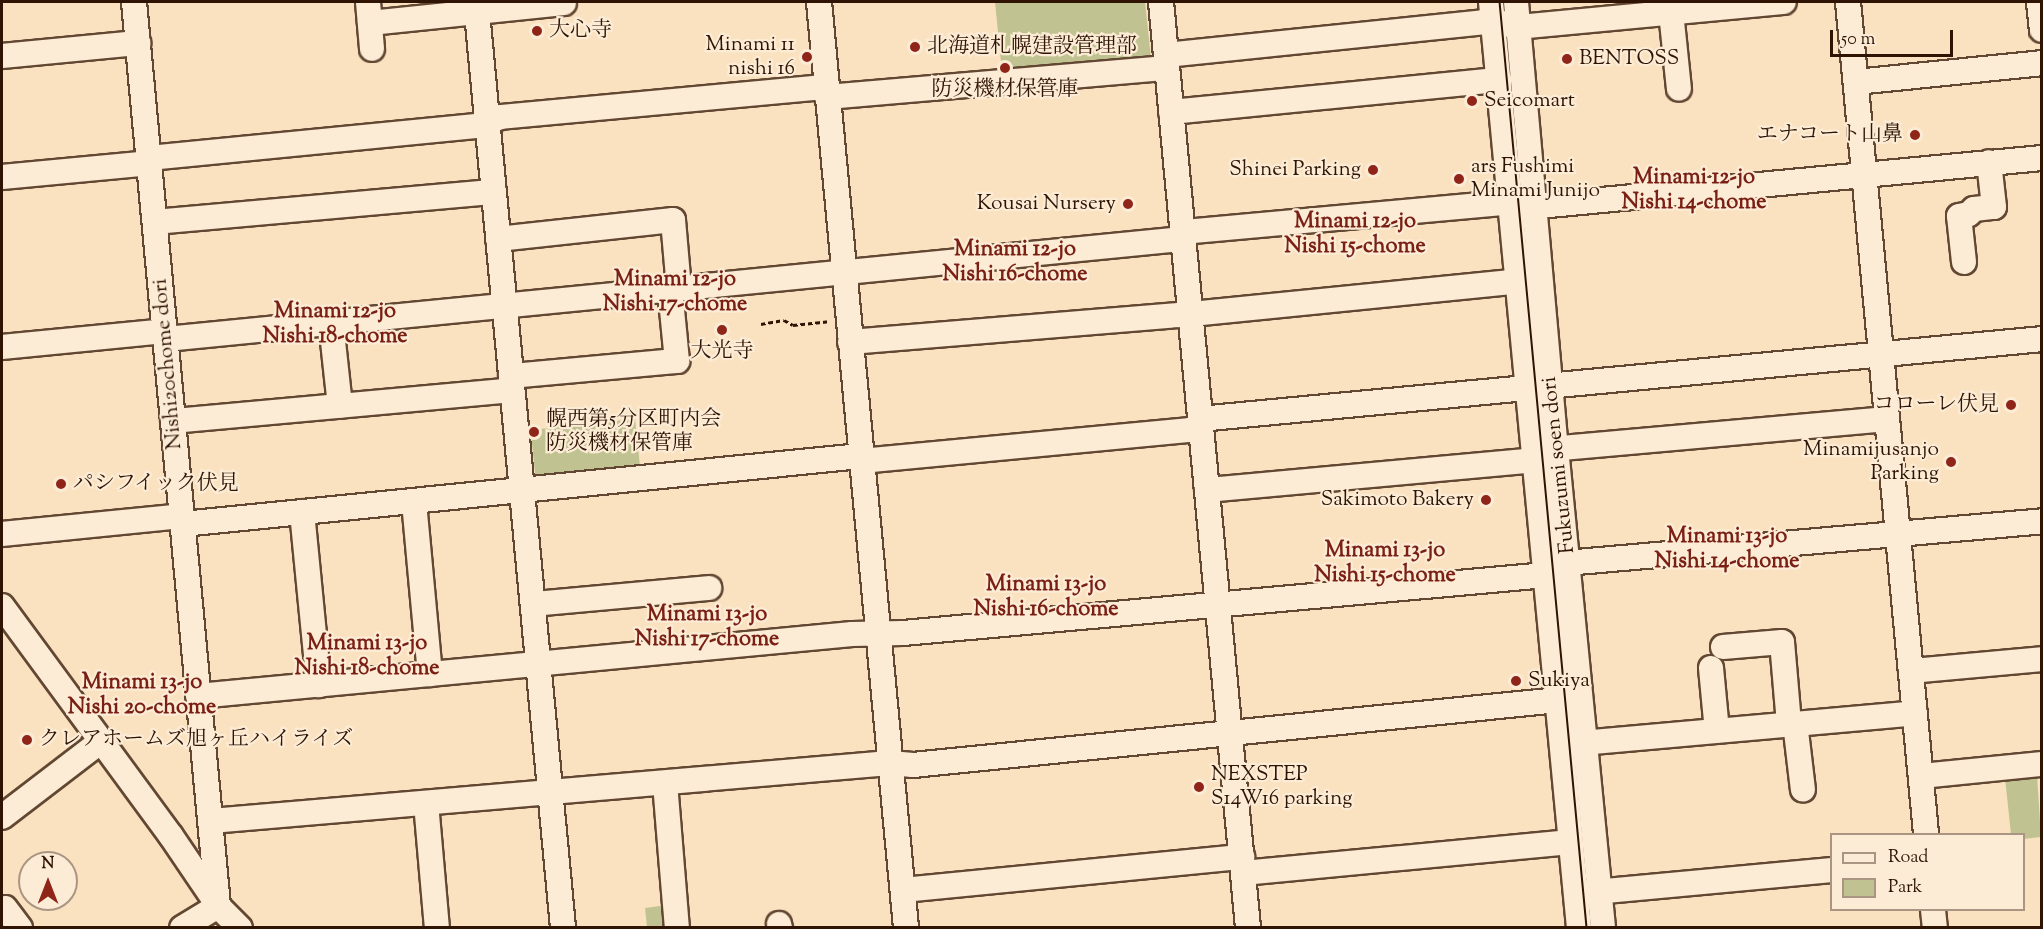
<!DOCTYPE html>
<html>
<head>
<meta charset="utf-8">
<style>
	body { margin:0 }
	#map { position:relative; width:2043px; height:929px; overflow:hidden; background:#fae2c0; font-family:"Sorts Mill Goudy","Noto Serif JP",serif }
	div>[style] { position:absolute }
	.green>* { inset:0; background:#c0c391; transform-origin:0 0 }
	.path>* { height:3px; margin-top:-1.5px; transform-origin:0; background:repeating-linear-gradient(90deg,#2f1303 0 4.5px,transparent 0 7.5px) }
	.roads { filter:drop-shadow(2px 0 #624732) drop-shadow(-2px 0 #624732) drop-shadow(0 2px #624732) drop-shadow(0 -2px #624732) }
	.minor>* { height:24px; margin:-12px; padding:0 12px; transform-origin:12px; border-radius:12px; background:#fcecd6 }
	.tram>* { height:1.5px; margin:-0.75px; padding:0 0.75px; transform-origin:0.75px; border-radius:0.75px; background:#2f1303 }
	.dots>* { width:16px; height:16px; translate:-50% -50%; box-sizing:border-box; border:3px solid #fcecd6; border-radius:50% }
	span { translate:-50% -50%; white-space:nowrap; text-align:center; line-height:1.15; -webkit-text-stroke:4.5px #fcecd6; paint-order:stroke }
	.poi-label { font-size:21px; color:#2f1303 }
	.left { translate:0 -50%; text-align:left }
	.right { translate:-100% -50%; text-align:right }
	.street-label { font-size:21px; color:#2f1303 }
	.neighbourhood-label { font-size:22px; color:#7a1f14; font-weight:700 }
	.frame { position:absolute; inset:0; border:3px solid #2f1303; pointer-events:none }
	.legend { position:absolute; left:1830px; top:833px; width:195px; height:78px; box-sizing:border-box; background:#fcecd6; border:2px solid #aa9582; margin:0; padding:8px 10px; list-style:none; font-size:18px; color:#2f1303 }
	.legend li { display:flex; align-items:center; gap:12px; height:30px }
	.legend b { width:30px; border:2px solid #aa9582 }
	.north { position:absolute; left:18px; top:851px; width:60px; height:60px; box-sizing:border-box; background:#fcecd6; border:2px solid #aa9582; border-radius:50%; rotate:0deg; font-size:16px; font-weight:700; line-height:24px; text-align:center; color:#2f1303 }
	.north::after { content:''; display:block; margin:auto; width:21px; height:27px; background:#8f2418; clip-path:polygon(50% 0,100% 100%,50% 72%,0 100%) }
	.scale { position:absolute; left:1830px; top:30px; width:123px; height:27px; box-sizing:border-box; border:3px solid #2f1303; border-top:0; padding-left:8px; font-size:18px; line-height:21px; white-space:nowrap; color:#2f1303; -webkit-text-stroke:4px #fcecd6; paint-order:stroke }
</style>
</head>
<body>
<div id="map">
	<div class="green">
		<div style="clip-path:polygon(995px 2px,1145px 2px,1151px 58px,1002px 72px)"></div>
		<div style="left:635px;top:419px;width:48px;height:105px;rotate:84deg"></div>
		<div style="clip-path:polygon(2037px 775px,2041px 837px,2024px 839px,2024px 834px,2011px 834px,2005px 778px)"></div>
		<div style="clip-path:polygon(667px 905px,669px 927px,647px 927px,645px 908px)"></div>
	</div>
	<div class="path">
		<div style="left:761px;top:324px;width:23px;rotate:-10deg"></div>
		<div style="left:784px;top:320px;width:10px;rotate:29deg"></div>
		<div style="left:793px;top:325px;width:36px;rotate:-6deg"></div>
	</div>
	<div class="roads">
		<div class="minor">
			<div style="left:134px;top:2px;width:908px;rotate:84.69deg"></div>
			<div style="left:368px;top:2px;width:47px;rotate:85.1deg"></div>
			<div style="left:476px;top:2px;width:930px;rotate:84.63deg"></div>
			<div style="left:819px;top:2px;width:930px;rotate:84.63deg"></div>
			<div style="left:1161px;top:2px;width:930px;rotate:84.63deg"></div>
			<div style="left:1491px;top:2px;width:930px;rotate:84.57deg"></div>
			<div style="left:1516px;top:2px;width:448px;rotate:84.9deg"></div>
			<div style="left:1556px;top:448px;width:482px;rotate:84.4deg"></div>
			<div style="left:1848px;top:2px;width:836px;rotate:84.64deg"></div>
			<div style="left:2039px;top:2px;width:28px;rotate:84deg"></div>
			<div style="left:1671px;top:12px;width:77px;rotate:84.1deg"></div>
			<div style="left:370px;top:23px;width:195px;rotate:-5.9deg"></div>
			<div style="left:1166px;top:55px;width:319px;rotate:-5.9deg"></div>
			<div style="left:1483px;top:22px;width:11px;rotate:-5deg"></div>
			<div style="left:1494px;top:21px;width:25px;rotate:14deg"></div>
			<div style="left:1518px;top:27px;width:267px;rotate:-5.4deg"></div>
			<div style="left:2px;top:56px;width:137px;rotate:-5.5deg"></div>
			<div style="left:1856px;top:82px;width:187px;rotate:-5.8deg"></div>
			<div style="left:827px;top:97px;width:341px;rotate:-4.9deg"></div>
			<div style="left:1171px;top:112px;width:330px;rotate:-5.6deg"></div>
			<div style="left:149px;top:158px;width:331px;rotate:-5.6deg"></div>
			<div style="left:478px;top:126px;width:24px;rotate:-22deg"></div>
			<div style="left:500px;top:117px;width:327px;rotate:-5.3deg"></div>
			<div style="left:2px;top:177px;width:148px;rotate:-5.4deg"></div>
			<div style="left:1518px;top:208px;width:526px;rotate:-5.45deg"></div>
			<div style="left:155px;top:222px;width:340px;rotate:-5.1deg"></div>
			<div style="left:1183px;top:232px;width:328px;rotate:-5.2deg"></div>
			<div style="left:498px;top:239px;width:176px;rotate:-6.2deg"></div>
			<div style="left:673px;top:220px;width:69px;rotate:85deg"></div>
			<div style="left:1964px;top:262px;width:46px;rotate:-96.2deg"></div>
			<div style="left:1959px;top:216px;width:10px;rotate:-11deg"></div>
			<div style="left:1969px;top:214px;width:7px;rotate:-45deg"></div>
			<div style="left:1974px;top:209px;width:20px;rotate:-6deg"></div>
			<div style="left:1994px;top:207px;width:45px;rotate:-96.3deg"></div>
			<div style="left:331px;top:323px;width:83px;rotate:83.8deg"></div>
			<div style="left:166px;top:339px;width:1022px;rotate:-5.62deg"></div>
			<div style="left:850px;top:342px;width:332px;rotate:-4.7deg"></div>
			<div style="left:1181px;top:315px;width:340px;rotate:-5.7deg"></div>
			<div style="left:2px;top:347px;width:164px;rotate:-5.6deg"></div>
			<div style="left:511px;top:376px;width:167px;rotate:-5.2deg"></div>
			<div style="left:677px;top:361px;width:71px;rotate:-95.6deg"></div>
			<div style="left:173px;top:421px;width:340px;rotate:-5.2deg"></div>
			<div style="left:1540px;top:450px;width:348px;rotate:-5.1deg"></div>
			<div style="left:861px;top:461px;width:331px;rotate:-5.4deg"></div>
			<div style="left:1191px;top:430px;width:22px;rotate:-32deg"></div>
			<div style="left:1210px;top:418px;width:836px;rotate:-5.42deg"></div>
			<div style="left:1207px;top:490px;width:330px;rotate:-5.2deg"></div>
			<div style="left:414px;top:502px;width:173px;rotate:84.7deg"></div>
			<div style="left:302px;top:512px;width:174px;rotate:84.4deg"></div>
			<div style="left:183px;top:524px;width:681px;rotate:-5.73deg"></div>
			<div style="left:2px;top:534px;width:181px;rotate:-5.7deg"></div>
			<div style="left:1554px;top:564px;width:490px;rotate:-5deg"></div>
			<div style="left:533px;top:604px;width:177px;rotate:-5.2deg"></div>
			<div style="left:2px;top:606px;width:285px;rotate:53.7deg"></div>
			<div style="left:171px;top:836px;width:82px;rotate:55.9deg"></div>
			<div style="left:1723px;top:647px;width:59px;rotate:-4.8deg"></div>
			<div style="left:1782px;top:642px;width:82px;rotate:85.1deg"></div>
			<div style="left:1711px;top:668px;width:63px;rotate:84.6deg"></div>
			<div style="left:1911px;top:671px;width:132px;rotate:-5.2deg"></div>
			<div style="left:198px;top:696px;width:657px;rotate:-5.42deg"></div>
			<div style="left:852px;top:634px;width:51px;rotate:-1.1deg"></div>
			<div style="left:903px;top:633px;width:646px;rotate:-5.15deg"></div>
			<div style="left:1795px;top:723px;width:67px;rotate:83.2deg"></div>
			<div style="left:1571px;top:744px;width:345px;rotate:-5.1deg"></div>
			<div style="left:1921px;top:776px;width:122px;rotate:-5.7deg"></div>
			<div style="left:665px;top:783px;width:145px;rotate:85.3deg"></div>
			<div style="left:426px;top:803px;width:125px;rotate:85deg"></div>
			<div style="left:2px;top:817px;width:125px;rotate:-37.5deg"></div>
			<div style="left:211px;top:821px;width:681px;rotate:-4.88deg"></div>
			<div style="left:890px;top:763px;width:23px;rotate:5deg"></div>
			<div style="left:913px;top:765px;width:649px;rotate:-5.75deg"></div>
			<div style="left:1243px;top:873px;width:329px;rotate:-5.4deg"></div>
			<div style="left:903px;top:890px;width:341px;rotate:-5.6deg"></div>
			<div style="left:1584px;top:893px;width:249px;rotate:-5.3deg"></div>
			<div style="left:5px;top:908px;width:25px;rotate:53deg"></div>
			<div style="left:1933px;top:910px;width:18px;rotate:84deg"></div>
			<div style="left:779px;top:924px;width:4px;rotate:76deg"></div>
			<div style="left:182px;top:928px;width:42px;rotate:-31.4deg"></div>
			<div style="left:218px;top:906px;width:31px;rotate:45deg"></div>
		</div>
	</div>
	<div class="tram">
		<div style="left:1500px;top:2px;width:930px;rotate:84.63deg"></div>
	</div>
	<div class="dots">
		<div style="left:537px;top:31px;background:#8f2418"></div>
		<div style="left:915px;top:47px;background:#8f2418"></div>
		<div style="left:807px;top:57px;background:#8f2418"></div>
		<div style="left:1567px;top:59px;background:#8f2418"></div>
		<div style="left:1005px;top:68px;background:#8f2418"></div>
		<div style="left:1472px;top:101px;background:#8f2418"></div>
		<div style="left:1915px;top:135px;background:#8f2418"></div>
		<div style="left:1373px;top:170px;background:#8f2418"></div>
		<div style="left:1459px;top:179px;background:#8f2418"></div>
		<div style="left:1128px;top:204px;background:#8f2418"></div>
		<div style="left:722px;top:330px;background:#8f2418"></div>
		<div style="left:2011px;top:405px;background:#8f2418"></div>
		<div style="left:534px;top:432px;background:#8f2418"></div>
		<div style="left:1951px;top:462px;background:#8f2418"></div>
		<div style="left:61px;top:484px;background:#8f2418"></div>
		<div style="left:1486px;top:500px;background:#8f2418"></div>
		<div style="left:1516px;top:681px;background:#8f2418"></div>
		<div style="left:27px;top:740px;background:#8f2418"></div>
		<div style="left:1199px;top:787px;background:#8f2418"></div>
	</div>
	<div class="poi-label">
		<span class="left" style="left:549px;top:31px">大心寺</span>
		<span class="right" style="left:795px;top:57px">Minami 11<br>nishi 16</span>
		<span class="left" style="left:927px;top:47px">北海道札幌建設管理部</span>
		<span class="left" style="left:1579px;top:59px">BENTOSS</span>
		<span style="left:1005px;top:90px">防災機材保管庫</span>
		<span class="left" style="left:1484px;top:101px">Seicomart</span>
		<span class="right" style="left:1903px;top:135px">エナコート山鼻</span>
		<span class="left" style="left:1471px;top:179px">ars Fushimi<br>Minami Junijo</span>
		<span class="right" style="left:1361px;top:170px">Shinei Parking</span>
		<span class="right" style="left:1116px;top:204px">Kousai Nursery</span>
		<span style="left:722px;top:352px">大光寺</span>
		<span class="right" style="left:1999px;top:405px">コローレ伏見</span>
		<span class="left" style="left:546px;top:432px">幌西第5分区町内会<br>防災機材保管庫</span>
		<span class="right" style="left:1939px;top:462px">Minamijusanjo<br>Parking</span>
		<span class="left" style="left:73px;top:484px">パシフイック伏見</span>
		<span class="right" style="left:1474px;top:500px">Sakimoto Bakery</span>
		<span class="left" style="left:1528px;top:681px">Sukiya</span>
		<span class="left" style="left:39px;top:740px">クレアホームズ旭ヶ丘ハイライズ</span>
		<span class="left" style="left:1211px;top:787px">NEXSTEP<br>S14W16 parking</span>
	</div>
	<div class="street-label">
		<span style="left:168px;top:364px;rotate:-95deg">Nishi20chome dori</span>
		<span style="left:1559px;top:465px;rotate:-96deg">Fukuzumi soen dori</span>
	</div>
	<div class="neighbourhood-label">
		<span style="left:1694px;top:191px">Minami 12-jo<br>Nishi 14-chome</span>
		<span style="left:1355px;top:235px">Minami 12-jo<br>Nishi 15-chome</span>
		<span style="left:1015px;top:263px">Minami 12-jo<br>Nishi 16-chome</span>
		<span style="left:675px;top:293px">Minami 12-jo<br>Nishi 17-chome</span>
		<span style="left:335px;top:325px">Minami 12-jo<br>Nishi 18-chome</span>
		<span style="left:1727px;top:550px">Minami 13-jo<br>Nishi 14-chome</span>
		<span style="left:1385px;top:564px">Minami 13-jo<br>Nishi 15-chome</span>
		<span style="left:1046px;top:598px">Minami 13-jo<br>Nishi 16-chome</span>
		<span style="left:707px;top:628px">Minami 13-jo<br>Nishi 17-chome</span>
		<span style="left:367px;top:657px">Minami 13-jo<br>Nishi 18-chome</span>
		<span style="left:142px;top:696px">Minami 13-jo<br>Nishi 20-chome</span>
	</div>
	<div class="frame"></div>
	<ul class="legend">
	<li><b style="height:8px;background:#fcecd6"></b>Road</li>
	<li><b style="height:16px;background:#c0c391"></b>Park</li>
	</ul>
	<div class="north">N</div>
	<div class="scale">50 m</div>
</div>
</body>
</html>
